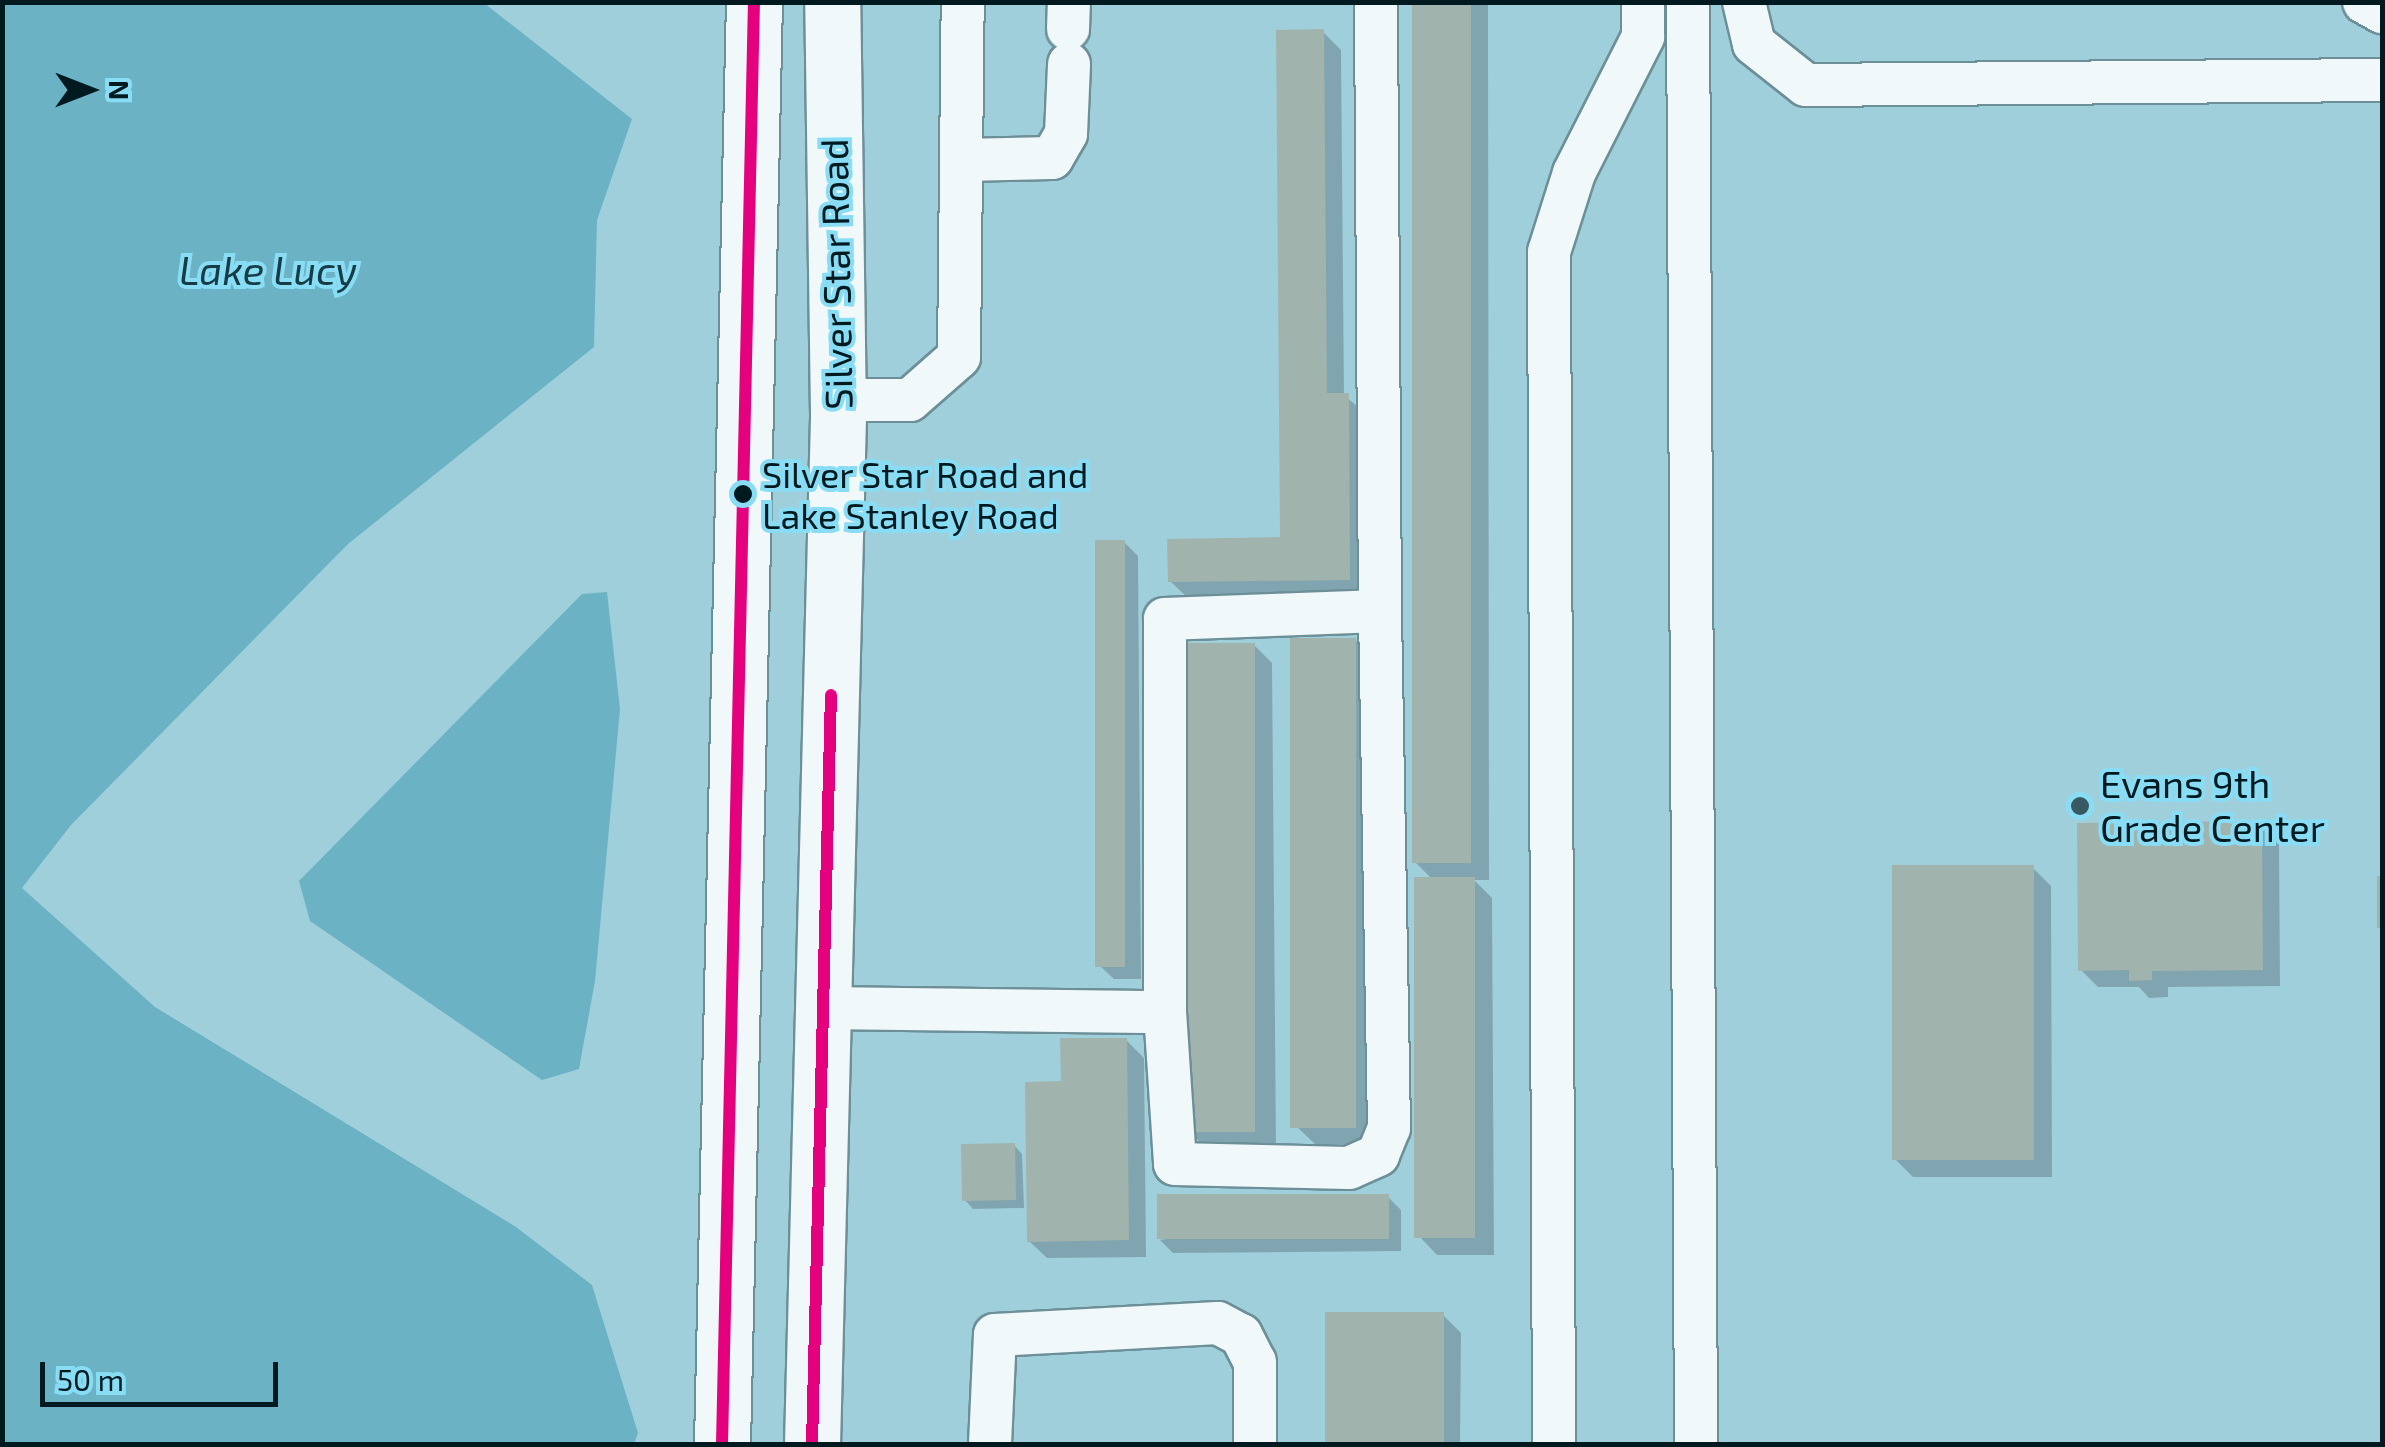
<!DOCTYPE html>
<html>
<head>
<meta charset="utf-8">
<style>
	body { margin:0 }
	#map { position:relative; width:2385px; height:1447px; overflow:hidden; background:#a0cfdc; font-family:"Exo 2",sans-serif }
	div>[style] { position:absolute }
	.water>* { inset:0; background:#6bb2c4 }
	.shadow>* { inset:0; background:#0003 }
	.building>* { inset:0; background:#a1b3ad; transform-origin:0 0 }
	.roads { filter:drop-shadow(2px 0 #6c8f98) drop-shadow(-2px 0 #6c8f98) drop-shadow(0 2px #6c8f98) drop-shadow(0 -2px #6c8f98) }
	.minor>* { height:42px; margin:-21px; padding:0 21px; transform-origin:21px; border-radius:21px; background:#f1f8fa }
	.major>* { height:55px; margin:-27.5px; padding:0 27.5px; transform-origin:27.5px; border-radius:27.5px; background:#f1f8fa }
	.bus-1>* { height:12px; margin:-6px; padding:0 6px; transform-origin:6px; border-radius:6px; background:#e5007d }
	.dots>* { width:28px; height:28px; translate:-50% -50%; box-sizing:border-box; border:5px solid #88ddf5; border-radius:50% }
	span { translate:-50% -50%; white-space:nowrap; text-align:center; line-height:1.15; -webkit-text-stroke:8px #88ddf5; paint-order:stroke }
	.bus-label { font-size:36px; color:#001a20 }
	.left { translate:0 -50%; text-align:left }
	.street-label { font-size:38px; color:#001a20 }
	.poi-label { font-size:38px; color:#001a20 }
	.water-label { font-size:40px; color:#163c46; font-style:italic }
	.frame { position:absolute; inset:0; border:5px solid #001a20; pointer-events:none }
	.north { position:absolute; left:40px; top:40px; width:100px; height:100px; -webkit-text-stroke:8px #88ddf5; paint-order:stroke; rotate:90deg; font-size:28px; font-weight:700; line-height:40px; text-align:center; color:#001a20 }
	.north::after { content:''; display:block; margin:auto; width:35px; height:45px; background:#001a20; clip-path:polygon(50% 0,100% 100%,50% 72%,0 100%) }
	.scale { position:absolute; left:40px; top:1362px; width:238px; height:45px; box-sizing:border-box; border:5px solid #001a20; border-top:0; padding-left:12px; font-size:30px; line-height:35px; white-space:nowrap; color:#001a20; -webkit-text-stroke:8px #88ddf5; paint-order:stroke }
</style>
</head>
<body>
<div id="map">
	<div class="water">
		<div style="clip-path:polygon(3px 2px,484px 3px,632px 119px,597px 220px,594px 347px,348px 544px,71px 825px,22px 888px,155px 1007px,516px 1227px,592px 1285px,638px 1433px,634px 1444px,3px 1444px)"></div>
		<div style="clip-path:polygon(607px 592px,620px 709px,595px 981px,579px 1069px,542px 1080px,310px 921px,299px 881px,582px 594px)"></div>
	</div>
	<div class="shadow">
		<div style="clip-path:polygon(1414px 2px,1488px 2px,1489px 880px,1474px 880px,1492px 898px,1494px 1255px,1437px 1255px,1420px 1237px,1433px 880px,1415px 862px)"></div>
		<div style="clip-path:polygon(1323px 32px,1341px 50px,1344px 395px,1365px 413px,1367px 597px,1188px 598px,1170px 581px,1283px 540px)"></div>
		<div style="clip-path:polygon(1124px 542px,1138px 556px,1141px 979px,1114px 979px,1100px 966px)"></div>
		<div style="clip-path:polygon(1355px 640px,1373px 658px,1377px 1144px,1315px 1144px,1297px 1127px)"></div>
		<div style="clip-path:polygon(1254px 645px,1272px 663px,1276px 1148px,1207px 1149px,1189px 1131px)"></div>
		<div style="clip-path:polygon(2261px 824px,2279px 841px,2280px 986px,2168px 987px,2168px 997px,2149px 998px,2139px 987px,2098px 987px,2081px 970px)"></div>
		<div style="clip-path:polygon(2033px 868px,2051px 886px,2052px 1177px,1913px 1177px,1895px 1159px)"></div>
		<div style="clip-path:polygon(1126px 1040px,1144px 1058px,1146px 1257px,1047px 1258px,1029px 1241px,1063px 1084px)"></div>
		<div style="clip-path:polygon(1014px 1145px,1022px 1154px,1024px 1208px,973px 1209px,965px 1200px)"></div>
		<div style="clip-path:polygon(1388px 1197px,1401px 1210px,1401px 1251px,1173px 1253px,1160px 1240px)"></div>
		<div style="clip-path:polygon(1328px 1314px,1443px 1315px,1461px 1333px,1460px 1444px,1327px 1444px)"></div>
	</div>
	<div class="building">
		<div style="left:1412px;top:2px;width:59px;height:861px"></div>
		<div style="clip-path:polygon(1324px 29px,1327px 393px,1349px 393px,1350px 580px,1168px 582px,1167px 539px,1280px 537px,1276px 30px)"></div>
		<div style="left:1095px;top:540px;width:30px;height:427px"></div>
		<div style="left:1290px;top:638px;width:66px;height:490px"></div>
		<div style="left:1182px;top:643px;width:73px;height:489px"></div>
		<div style="clip-path:polygon(2262px 821px,2263px 970px,2152px 971px,2152px 980px,2129px 981px,2129px 970px,2078px 971px,2077px 823px)"></div>
		<div style="left:2034px;top:865px;width:295px;height:142px;rotate:90deg"></div>
		<div style="left:2377px;top:876px;width:5px;height:52px"></div>
		<div style="left:1475px;top:877px;width:361px;height:61px;rotate:90deg"></div>
		<div style="clip-path:polygon(1060px 1038px,1127px 1038px,1129px 1240px,1027px 1242px,1025px 1082px,1061px 1081px)"></div>
		<div style="left:1015px;top:1143px;width:57px;height:54px;rotate:89deg"></div>
		<div style="left:1389px;top:1194px;width:45px;height:232px;rotate:90deg"></div>
		<div style="left:1325px;top:1312px;width:119px;height:132px"></div>
	</div>
	<div class="roads">
		<div class="minor">
			<div style="left:1688px;top:2px;width:1442px;rotate:89.68deg"></div>
			<div style="left:1744px;top:2px;width:43px;rotate:76.6deg"></div>
			<div style="left:1754px;top:44px;width:66px;rotate:38.3deg"></div>
			<div style="left:1806px;top:85px;width:576px;rotate:-0.5deg"></div>
			<div style="left:2364px;top:2px;width:21px;rotate:29deg"></div>
			<div style="left:1068px;top:29px;width:27px;rotate:-88deg"></div>
			<div style="left:963px;top:160px;width:89px;rotate:-1.3deg"></div>
			<div style="left:1052px;top:158px;width:28px;rotate:-60deg"></div>
			<div style="left:1066px;top:134px;width:70px;rotate:-87.5deg"></div>
			<div style="left:838px;top:400px;width:72px"></div>
			<div style="left:910px;top:400px;width:65px;rotate:-41.3deg"></div>
			<div style="left:959px;top:357px;width:355px;rotate:-89.4deg"></div>
			<div style="left:823px;top:1008px;width:342px;rotate:0.7deg"></div>
			<div style="left:1165px;top:1012px;width:393px;rotate:-90deg"></div>
			<div style="left:1165px;top:619px;width:215px;rotate:-2.1deg"></div>
			<div style="left:1380px;top:611px;width:609px;rotate:-90.38deg"></div>
			<div style="left:1165px;top:1012px;width:152px;rotate:86.2deg"></div>
			<div style="left:1175px;top:1164px;width:174px;rotate:1.3deg"></div>
			<div style="left:1349px;top:1168px;width:32px;rotate:-24deg"></div>
			<div style="left:1378px;top:1155px;width:29px;rotate:-68deg"></div>
			<div style="left:1389px;top:1128px;width:517px;rotate:-91deg"></div>
			<div style="left:990px;top:1444px;width:109px;rotate:-87.4deg"></div>
			<div style="left:995px;top:1335px;width:223px;rotate:-3.1deg"></div>
			<div style="left:1218px;top:1323px;width:26px;rotate:28deg"></div>
			<div style="left:1241px;top:1335px;width:30px;rotate:63deg"></div>
			<div style="left:1255px;top:1362px;width:82px;rotate:90deg"></div>
			<div style="left:1554px;top:1444px;width:1192px;rotate:-90.24deg"></div>
			<div style="left:1549px;top:252px;width:83px;rotate:-72.4deg"></div>
			<div style="left:1574px;top:173px;width:153px;rotate:-63.1deg"></div>
			<div style="left:1643px;top:37px;width:35px;rotate:-90deg"></div>
		</div>
		<div class="major">
			<div style="left:722px;top:1444px;width:1442px;rotate:-88.73deg"></div>
			<div style="left:812px;top:1444px;width:1030px;rotate:-88.55deg"></div>
			<div style="left:838px;top:414px;width:412px;rotate:-90.8deg"></div>
		</div>
	</div>
	<div class="bus-1">
		<div style="left:722px;top:1444px;width:1442px;rotate:-88.73deg"></div>
		<div style="left:812px;top:1444px;width:749px;rotate:-88.55deg"></div>
	</div>
	<div class="dots">
		<div style="left:743px;top:494px;background:#001a20"></div>
		<div style="left:2080px;top:806px;background:#385962"></div>
	</div>
	<div class="bus-label">
		<span class="left" style="left:762px;top:494px">Silver Star Road and<br>Lake Stanley Road</span>
	</div>
	<div class="street-label">
		<span style="left:836px;top:274px;rotate:-91deg">Silver Star Road</span>
	</div>
	<div class="poi-label">
		<span class="left" style="left:2100px;top:806px">Evans 9th<br>Grade Center</span>
	</div>
	<div class="water-label">
		<span style="left:268px;top:269px">Lake Lucy</span>
	</div>
	<div class="frame"></div>
	<div class="north">N</div>
	<div class="scale">50 m</div>
</div>
</body>
</html>
